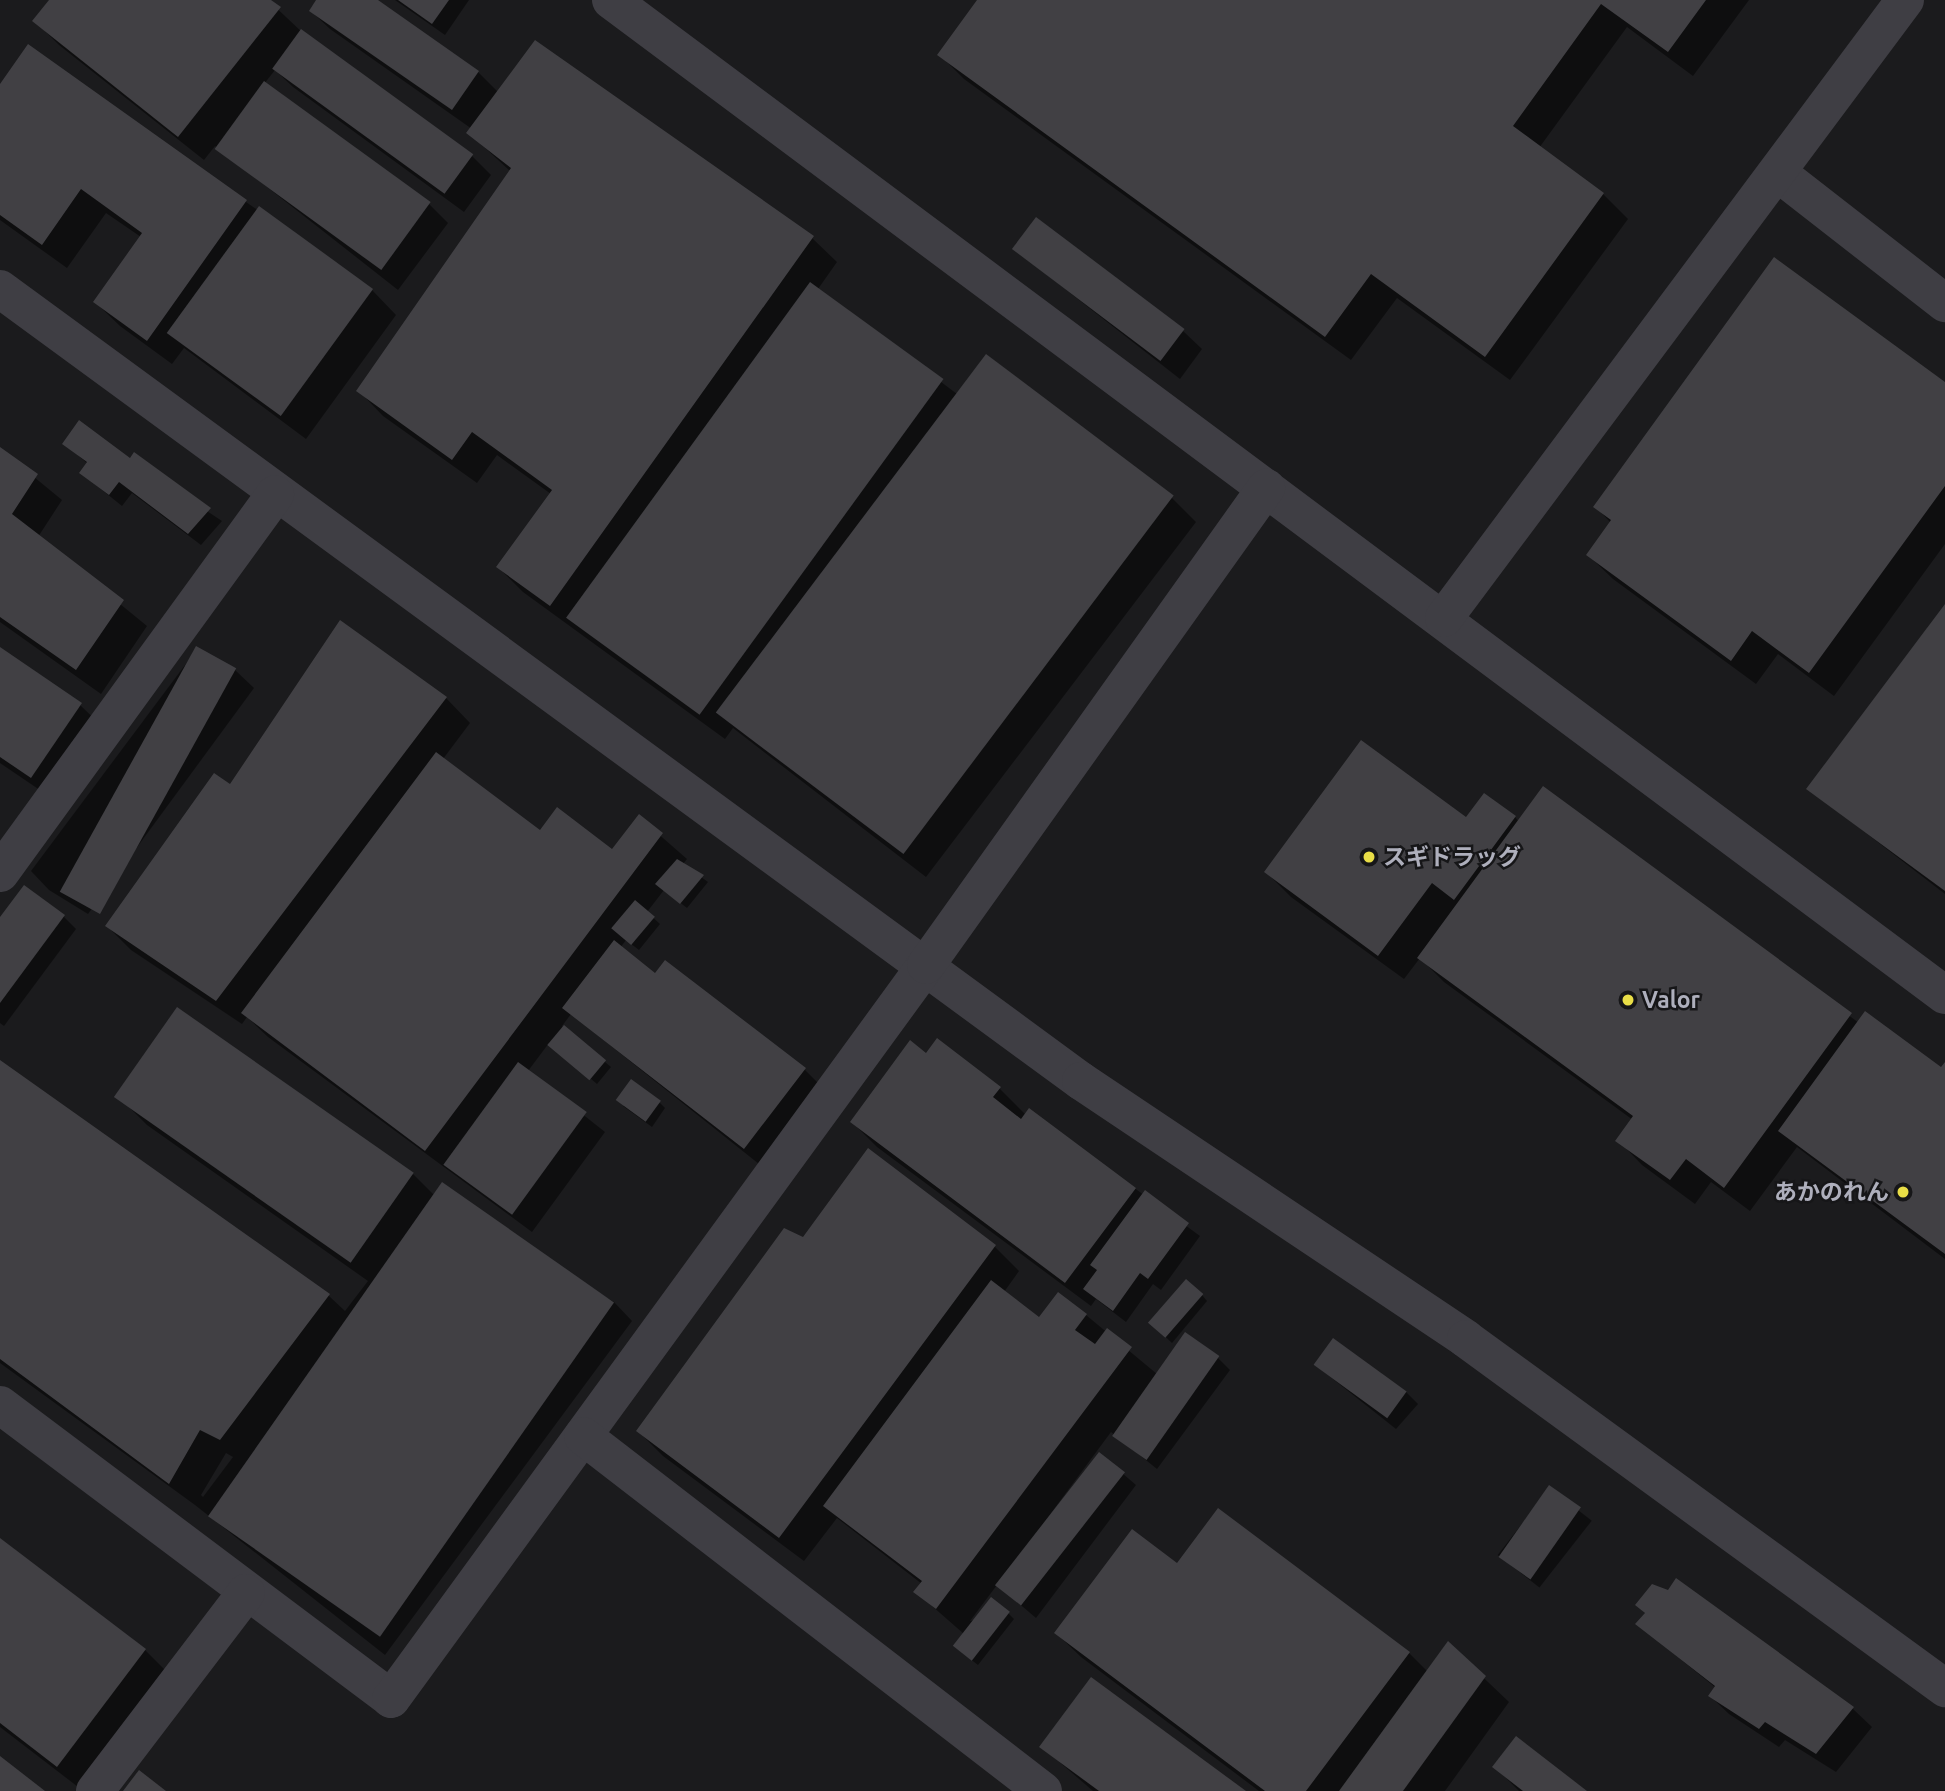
<!DOCTYPE html>
<html>
<head>
<meta charset="utf-8">
<style>
	body { margin:0 }
	#map { position:relative; width:1945px; height:1791px; overflow:hidden; background:#1b1b1d; font-family:Ubuntu,"Noto Sans JP",sans-serif }
	div>[style] { position:absolute }
	.shadow>* { inset:0; background:#0007; transform-origin:0 0 }
	.building>* { inset:0; background:#414044; transform-origin:0 0 }
	.minor>* { height:38px; margin:-19px; padding:0 19px; transform-origin:19px; border-radius:19px; background:#3f3e44 }
	.dots>* { width:19px; height:19px; translate:-50% -50%; box-sizing:border-box; border:4px solid #161618; border-radius:50% }
	span { translate:-50% -50%; white-space:nowrap; text-align:center; line-height:1.15; -webkit-text-stroke:5px #161618; paint-order:stroke }
	.poi-label { font-size:23px; color:#aeafbc; font-weight:700 }
	.left { translate:0 -50%; text-align:left }
	.right { translate:-100% -50%; text-align:right }
</style>
</head>
<body>
<div id="map">
	<div class="shadow">
		<div style="clip-path:polygon(51px 0,268px 0,304px 34px,472px 156px,491px 175px,464px 212px,293px 87px,275px 70px,264px 84px,429px 204px,448px 223px,398px 290px,215px 146px,204px 160px,59px 45px,35px 21px)"></div>
		<div style="clip-path:polygon(319px 0,375px 0,478px 72px,498px 92px,812px 238px,837px 262px,818px 289px,957px 394px,986px 356px,1172px 498px,1196px 522px,926px 877px,733px 728px,725px 739px,523px 592px,498px 567px,551px 494px,497px 455px,477px 483px,383px 416px,359px 391px,511px 172px,469px 133px,472px 129px,330px 29px,311px 11px)"></div>
		<div style="clip-path:polygon(395px 0,469px 0,445px 35px)"></div>
		<div style="clip-path:polygon(980px 0,1749px 0,1693px 76px,1627px 27px,1539px 148px,1603px 194px,1628px 219px,1510px 380px,1397px 298px,1351px 360px,964px 79px,940px 55px)"></div>
		<div style="clip-path:polygon(0 87px,246px 202px,372px 290px,396px 315px,306px 439px,184px 348px,172px 364px,120px 326px,95px 302px,141px 237px,106px 213px,67px 268px,0 220px)"></div>
		<div style="clip-path:polygon(1014px 249px,1183px 331px,1202px 349px,1180px 379px)"></div>
		<div style="clip-path:polygon(1945px 384px,1945px 544px,1834px 696px,1778px 654px,1756px 684px,1613px 579px,1588px 555px,1611px 523px,1595px 506px)"></div>
		<div style="clip-path:polygon(65px 444px,131px 461px,222px 521px,201px 545px,132px 493px,122px 506px,81px 473px,88px 464px)"></div>
		<div style="clip-path:polygon(0 449px,62px 500px,38px 537px,147px 626px,101px 694px,0 622px)"></div>
		<div style="clip-path:polygon(1945px 607px,1945px 894px,1809px 789px)"></div>
		<div style="clip-path:polygon(0 649px,80px 705px,105px 729px,56px 801px,0 763px)"></div>
		<div style="clip-path:polygon(197px 649px,235px 670px,254px 688px,88px 914px,49px 890px,31px 871px)"></div>
		<div style="clip-path:polygon(446px 698px,470px 723px,443px 759px,540px 833px,612px 852px,639px 817px,687px 859px,683px 864px,708px 882px,687px 908px,664px 890px,647px 912px,660px 924px,639px 950px,626px 940px,620px 948px,656px 975px,666px 962px,805px 1070px,829px 1094px,769px 1172px,571px 1014px,562px 1026px,611px 1067px,597px 1084px,549px 1043px,528px 1071px,605px 1132px,532px 1232px,268px 1037px,247px 1017px,242px 1024px,131px 950px,107px 926px,231px 786px)"></div>
		<div style="clip-path:polygon(1544px 788px,1859px 1023px,1942px 1070px,1945px 1065px,1945px 1259px,1797px 1147px,1750px 1211px,1711px 1182px,1695px 1204px,1642px 1165px,1618px 1140px,1633px 1120px,1444px 982px,1420px 958px,1404px 979px,1291px 897px,1266px 872px,1466px 820px,1515px 817px,1519px 822px)"></div>
		<div style="clip-path:polygon(64px 917px,76px 929px,4px 1026px,0 1023px,0 920px)"></div>
		<div style="clip-path:polygon(926px 1055px,999px 1088px,1026px 1115px,1029px 1111px,1200px 1236px,1161px 1290px,1153px 1284px,1126px 1322px,1096px 1299px,1091px 1306px,877px 1147px,852px 1122px)"></div>
		<div style="clip-path:polygon(evenodd,0 1062px,329px 1296px,345px 1311px,368px 1281px,147px 1125px,122px 1100px,413px 1174px,434px 1195px,614px 1302px,632px 1321px,385px 1655px,195px 1505px,0 1363px,0 1062px,226px 1453px,233px 1457px,203px 1497px,201px 1495px,226px 1453px)"></div>
		<div style="clip-path:polygon(660px 1103px,665px 1108px,652px 1127px,623px 1106px)"></div>
		<div style="clip-path:polygon(804px 1239px,995px 1247px,1019px 1271px,1004px 1292px,1040px 1319px,1086px 1315px,1157px 1374px,1217px 1357px,1230px 1370px,1157px 1469px,1111px 1432px,1040px 1528px,1100px 1454px,1136px 1485px,1036px 1618px,997px 1585px,970px 1621px,1008px 1613px,1014px 1619px,978px 1665px,960px 1651px,964px 1634px,916px 1592px,922px 1584px,837px 1518px,804px 1561px,663px 1456px,638px 1431px)"></div>
		<div style="clip-path:polygon(1202px 1295px,1207px 1301px,1172px 1343px,1152px 1324px)"></div>
		<div style="clip-path:polygon(1314px 1364px,1406px 1392px,1418px 1404px,1396px 1429px)"></div>
		<div style="left:1550px;top:1488px;width:53px;height:85px;rotate:38deg"></div>
		<div style="clip-path:polygon(0 1540px,145px 1650px,170px 1675px,82px 1790px,0 1727px)"></div>
		<div style="clip-path:polygon(1177px 1565px,1409px 1653px,1428px 1672px,1448px 1644px,1509px 1702px,1445px 1791px,1259px 1791px,1081px 1657px,1056px 1633px)"></div>
		<div style="clip-path:polygon(1677px 1581px,1853px 1709px,1872px 1727px,1836px 1772px,1785px 1740px,1779px 1747px,1729px 1714px,1710px 1696px,1716px 1688px,1637px 1624px,1646px 1614px,1637px 1605px,1669px 1592px)"></div>
		<div style="clip-path:polygon(1042px 1747px,1243px 1791px,1093px 1791px)"></div>
		<div style="clip-path:polygon(1495px 1767px,1584px 1791px,1519px 1791px)"></div>
	</div>
	<div class="building">
		<div style="clip-path:polygon(49px 0,271px 0,281px 7px,178px 137px,32px 21px)"></div>
		<div style="clip-path:polygon(316px 0,378px 0,479px 71px,452px 110px,309px 11px)"></div>
		<div style="clip-path:polygon(398px 0,449px 0,432px 24px)"></div>
		<div style="clip-path:polygon(977px 0,1706px 0,1668px 52px,1601px 4px,1513px 126px,1604px 193px,1485px 357px,1371px 274px,1325px 337px,937px 55px)"></div>
		<div style="left:301px;top:29px;width:213px;height:49px;rotate:36deg"></div>
		<div style="clip-path:polygon(535px 40px,814px 236px,550px 606px,496px 567px,552px 490px,472px 432px,452px 460px,356px 391px,511px 168px,466px 133px)"></div>
		<div style="clip-path:polygon(28px 44px,247px 200px,147px 341px,93px 302px,142px 233px,81px 189px,42px 245px,0 215px,0 84px)"></div>
		<div style="left:264px;top:81px;width:206px;height:84px;rotate:36deg"></div>
		<div style="left:259px;top:206px;width:141px;height:157px;rotate:36deg"></div>
		<div style="left:1036px;top:217px;width:186px;height:40px;rotate:37deg"></div>
		<div style="clip-path:polygon(1774px 257px,1945px 382px,1945px 486px,1809px 673px,1752px 631px,1731px 661px,1586px 555px,1611px 520px,1593px 507px)"></div>
		<div style="left:810px;top:282px;width:165px;height:415px;rotate:36deg"></div>
		<div style="left:986px;top:354px;width:235px;height:449px;rotate:37deg"></div>
		<div style="clip-path:polygon(79px 420px,130px 458px,134px 452px,211px 508px,188px 534px,119px 482px,109px 495px,79px 473px,87px 462px,62px 444px)"></div>
		<div style="clip-path:polygon(0 447px,38px 474px,12px 514px,124px 600px,76px 670px,0 617px)"></div>
		<div style="clip-path:polygon(1945px 604px,1945px 891px,1806px 789px)"></div>
		<div style="clip-path:polygon(340px 620px,447px 697px,216px 1001px,105px 926px,214px 773px,230px 784px)"></div>
		<div style="left:196px;top:646px;width:46px;height:281px;rotate:29deg"></div>
		<div style="clip-path:polygon(0 647px,82px 703px,31px 778px,0 757px)"></div>
		<div style="clip-path:polygon(1361px 740px,1466px 817px,1484px 793px,1516px 816px,1454px 900px,1432px 883px,1378px 956px,1264px 872px)"></div>
		<div style="clip-path:polygon(436px 752px,540px 830px,557px 807px,612px 849px,639px 814px,663px 833px,425px 1151px,241px 1013px)"></div>
		<div style="clip-path:polygon(1543px 786px,1852px 1013px,1724px 1188px,1686px 1159px,1670px 1180px,1615px 1141px,1633px 1116px,1417px 958px)"></div>
		<div style="clip-path:polygon(677px 859px,704px 875px,680px 904px,655px 884px)"></div>
		<div style="clip-path:polygon(24px 885px,65px 915px,0 1003px,0 917px)"></div>
		<div style="left:635px;top:900px;width:26px;height:37px;rotate:40deg"></div>
		<div style="clip-path:polygon(614px 940px,655px 973px,665px 960px,806px 1068px,744px 1149px,562px 1008px)"></div>
		<div style="left:177px;top:1007px;width:289px;height:110px;rotate:35deg"></div>
		<div style="clip-path:polygon(1865px 1011px,1941px 1067px,1945px 1062px,1945px 1254px,1778px 1131px)"></div>
		<div style="left:564px;top:1025px;width:55px;height:26px;rotate:40deg"></div>
		<div style="clip-path:polygon(937px 1038px,1001px 1087px,993px 1097px,1021px 1119px,1029px 1108px,1136px 1188px,1065px 1283px,850px 1122px,910px 1040px,926px 1053px)"></div>
		<div style="clip-path:polygon(0 1060px,330px 1294px,220px 1440px,200px 1430px,169px 1484px,0 1359px)"></div>
		<div style="left:518px;top:1062px;width:85px;height:127px;rotate:36deg"></div>
		<div style="left:631px;top:1079px;width:37px;height:26px;rotate:36deg"></div>
		<div style="clip-path:polygon(868px 1148px,996px 1245px,779px 1538px,636px 1431px,784px 1228px,803px 1237px)"></div>
		<div style="left:442px;top:1182px;width:210px;height:408px;rotate:35deg"></div>
		<div style="clip-path:polygon(1145px 1190px,1189px 1223px,1148px 1279px,1140px 1273px,1113px 1311px,1083px 1289px,1097px 1270px,1090px 1265px)"></div>
		<div style="left:1186px;top:1279px;width:23px;height:58px;rotate:41deg"></div>
		<div style="clip-path:polygon(991px 1280px,1039px 1317px,1058px 1292px,1087px 1314px,1075px 1330px,1095px 1344px,1107px 1328px,1132px 1347px,936px 1609px,913px 1592px,922px 1581px,823px 1506px)"></div>
		<div style="left:1185px;top:1332px;width:42px;height:127px;rotate:35deg"></div>
		<div style="left:1333px;top:1338px;width:91px;height:33px;rotate:36deg"></div>
		<div style="left:1099px;top:1452px;width:33px;height:169px;rotate:38deg"></div>
		<div style="left:1549px;top:1485px;width:39px;height:88px;rotate:35deg"></div>
		<div style="clip-path:polygon(1218px 1508px,1410px 1652px,1306px 1791px,1265px 1791px,1054px 1633px,1132px 1529px,1177px 1563px)"></div>
		<div style="clip-path:polygon(0 1538px,146px 1649px,57px 1767px,0 1723px)"></div>
		<div style="clip-path:polygon(1676px 1578px,1854px 1707px,1816px 1754px,1765px 1722px,1759px 1729px,1708px 1696px,1715px 1686px,1635px 1624px,1645px 1613px,1635px 1605px,1652px 1584px,1668px 1590px)"></div>
		<div style="left:991px;top:1597px;width:24px;height:62px;rotate:38deg"></div>
		<div style="clip-path:polygon(1448px 1641px,1486px 1676px,1403px 1791px,1339px 1791px)"></div>
		<div style="clip-path:polygon(1091px 1677px,1246px 1791px,1099px 1791px,1039px 1747px)"></div>
		<div style="clip-path:polygon(1516px 1736px,1587px 1791px,1523px 1791px,1492px 1767px)"></div>
		<div style="clip-path:polygon(0 1756px,45px 1791px,0 1791px)"></div>
		<div style="clip-path:polygon(139px 1770px,166px 1791px,123px 1791px)"></div>
	</div>
	<div class="minor">
		<div style="left:611px;top:0;width:1664px;rotate:36.72deg"></div>
		<div style="left:1778px;top:173px;width:212px;rotate:37.9deg"></div>
		<div style="left:0;top:289px;width:1340px;rotate:36.23deg"></div>
		<div style="left:1081px;top:1081px;width:463px;rotate:33.8deg"></div>
		<div style="left:1466px;top:1339px;width:593px;rotate:36.08deg"></div>
		<div style="left:1444px;top:618px;width:771px;rotate:-53.28deg"></div>
		<div style="left:0;top:873px;width:468px;rotate:-54deg"></div>
		<div style="left:0;top:1405px;width:489px;rotate:36.9deg"></div>
		<div style="left:391px;top:1699px;width:908px;rotate:-53.91deg"></div>
		<div style="left:926px;top:965px;width:586px;rotate:-54.52deg"></div>
		<div style="left:583px;top:1436px;width:581px;rotate:37.66deg"></div>
		<div style="left:95px;top:1791px;width:249px;rotate:-52.7deg"></div>
	</div>
	<div class="dots">
		<div style="left:1369px;top:857px;background:#e9de47"></div>
		<div style="left:1628px;top:1000px;background:#e9de47"></div>
		<div style="left:1903px;top:1192px;background:#e9de47"></div>
	</div>
	<div class="poi-label">
		<span class="left" style="left:1383px;top:857px">スギドラッグ</span>
		<span class="left" style="left:1642px;top:1000px">Valor</span>
		<span class="right" style="left:1889px;top:1192px">あかのれん</span>
	</div>
</div>
</body>
</html>
